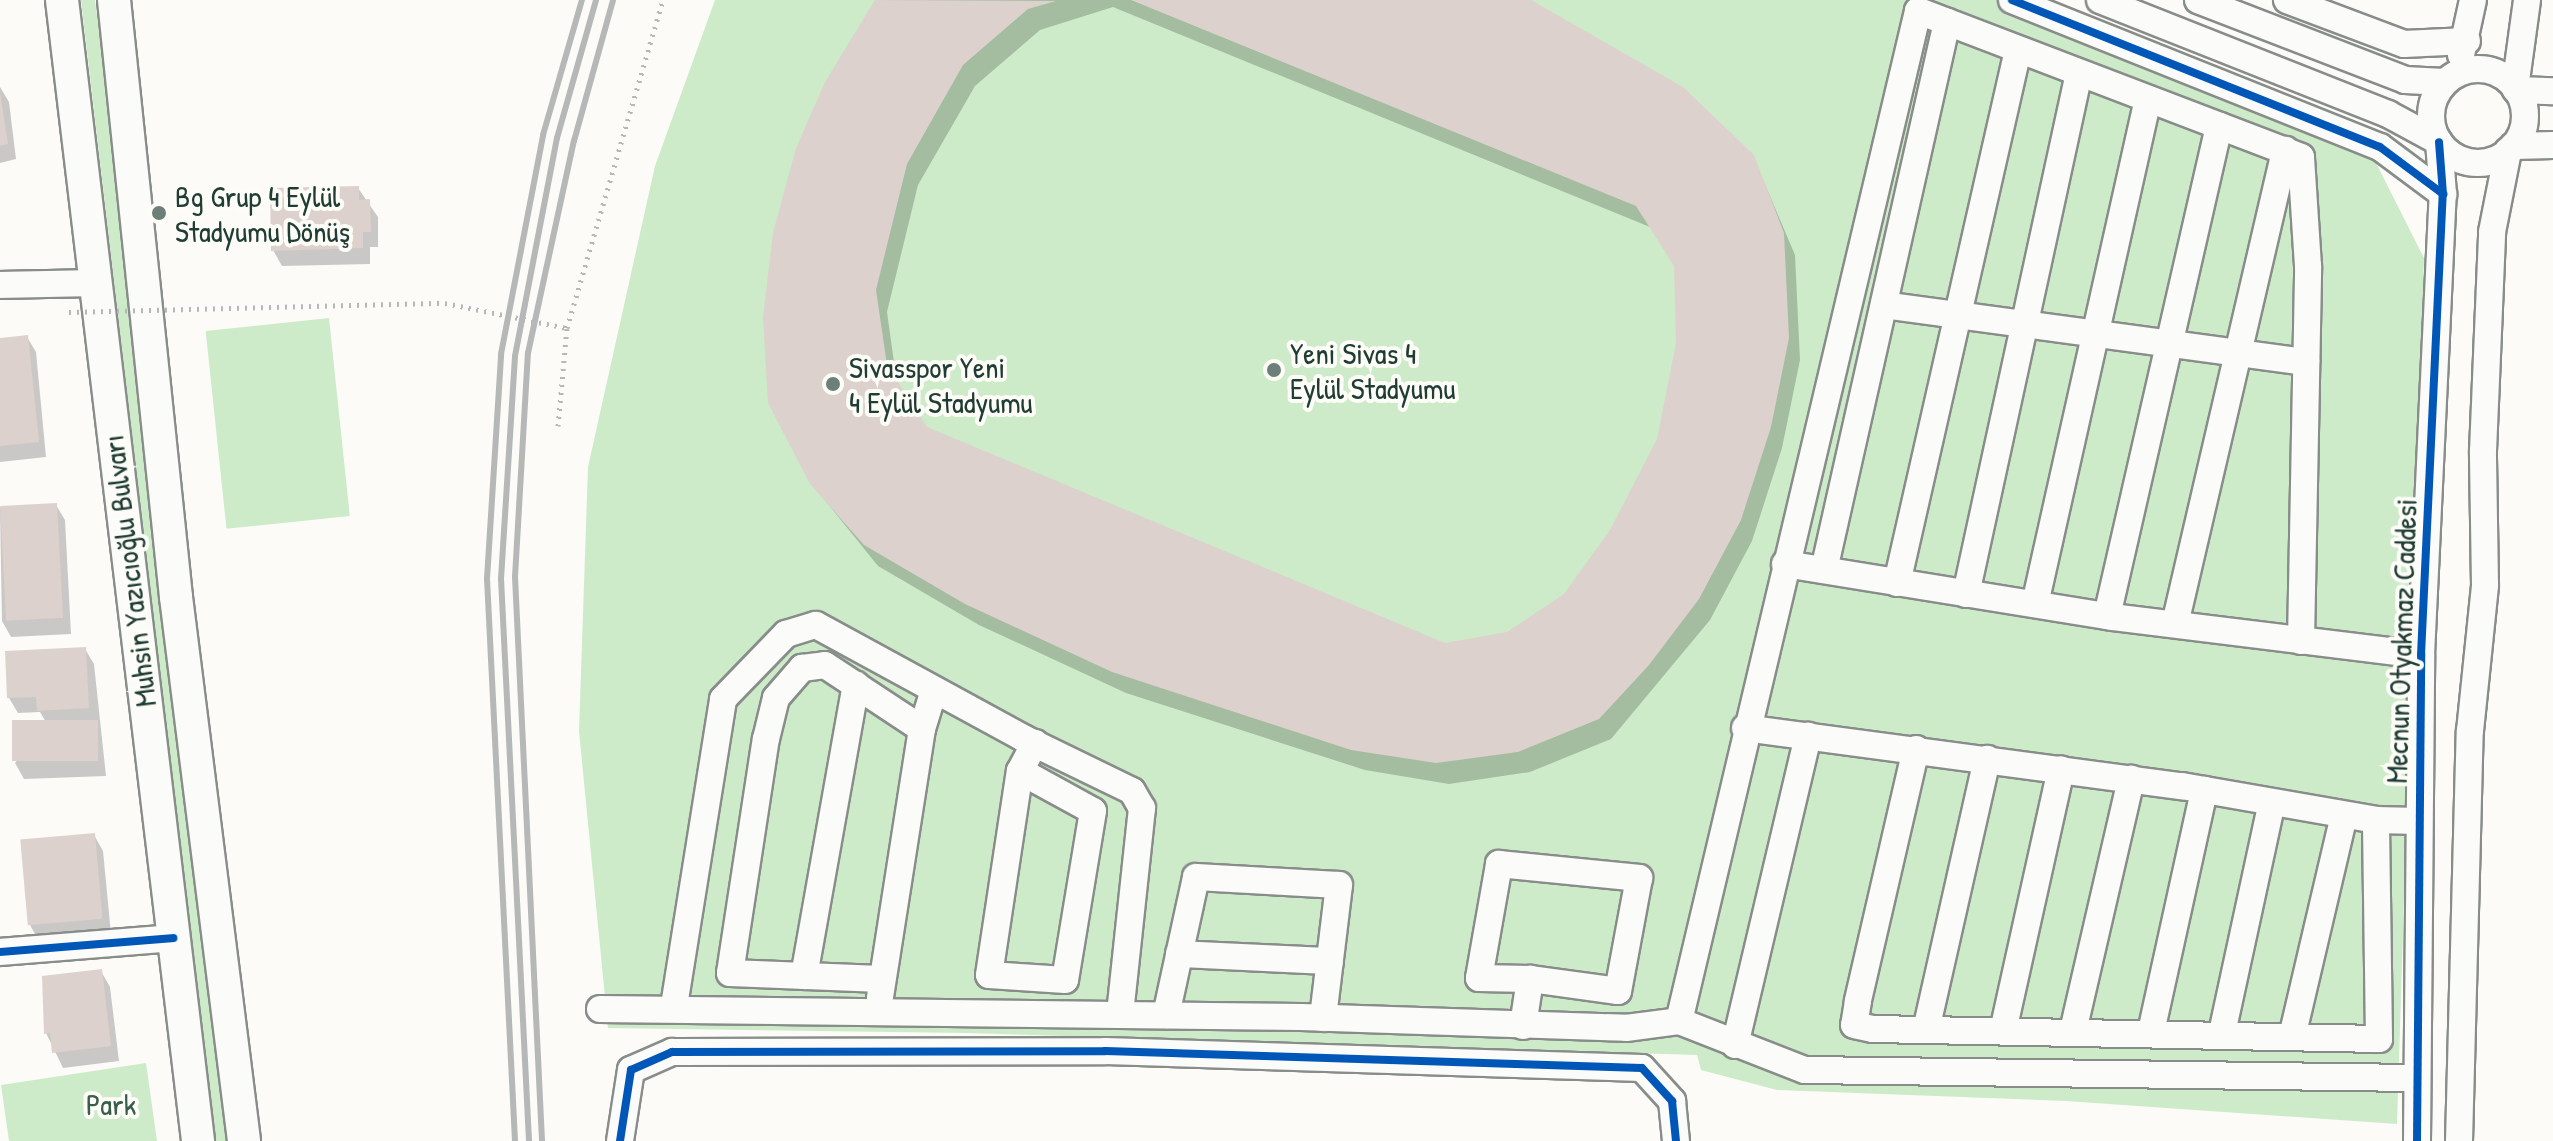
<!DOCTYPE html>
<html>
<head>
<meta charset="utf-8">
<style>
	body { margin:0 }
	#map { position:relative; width:2553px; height:1141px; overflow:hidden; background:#fcfbf8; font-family:"Patrick Hand",sans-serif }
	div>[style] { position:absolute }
	.green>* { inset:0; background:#cdebc9; transform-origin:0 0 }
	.shadow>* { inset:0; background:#0003 }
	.building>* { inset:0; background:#dcd1cc; transform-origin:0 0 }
	.path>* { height:5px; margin-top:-2.5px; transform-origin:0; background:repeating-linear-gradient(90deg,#b5b8b6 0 2px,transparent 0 8px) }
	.roads { filter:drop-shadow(2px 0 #888d8a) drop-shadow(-2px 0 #888d8a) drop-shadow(0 2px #888d8a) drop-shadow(0 -2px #888d8a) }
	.minor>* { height:26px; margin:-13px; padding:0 13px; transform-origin:13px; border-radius:13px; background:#fbfbf9 }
	.minor>.ring { margin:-13px; padding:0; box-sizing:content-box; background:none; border:26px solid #fbfbf9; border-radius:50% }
	.major>* { height:32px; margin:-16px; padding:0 16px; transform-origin:16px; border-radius:16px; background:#fbfbf9 }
	.rail>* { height:6px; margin:-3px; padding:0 3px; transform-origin:3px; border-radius:3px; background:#b5b8b6 }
	.path-bridge>* { height:5px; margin-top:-2.5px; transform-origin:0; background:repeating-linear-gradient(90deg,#b5b8b6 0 2px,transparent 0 8px) }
	.cycleway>* { height:8px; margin:-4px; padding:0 4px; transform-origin:4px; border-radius:4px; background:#0057b8 }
	.dots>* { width:22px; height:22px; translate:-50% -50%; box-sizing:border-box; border:4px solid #fdfcf7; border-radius:50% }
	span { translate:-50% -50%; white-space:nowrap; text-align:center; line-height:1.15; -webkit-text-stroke:8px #fdfcf7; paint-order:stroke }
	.poi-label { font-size:30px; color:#1f3d34 }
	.left { translate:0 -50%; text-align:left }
	.street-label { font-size:30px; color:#1f3d34 }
	.park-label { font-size:30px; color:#3a5d4a }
</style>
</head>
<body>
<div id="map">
	<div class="green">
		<div style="clip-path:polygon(81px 0,95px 0,111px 125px,176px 732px,227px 1141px,215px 1141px)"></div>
		<div style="clip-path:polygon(715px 0,1999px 0,2367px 145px,2424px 258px,2397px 1124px,2066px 1101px,1777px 1090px,1701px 1070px,1697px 1055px,966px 1033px,608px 1028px,579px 731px,588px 467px,655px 166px)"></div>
		<div style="left:329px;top:318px;width:199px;height:124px;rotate:84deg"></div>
		<div style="clip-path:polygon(146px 1063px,157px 1141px,9px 1141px,1px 1085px)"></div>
	</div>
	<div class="shadow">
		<div style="clip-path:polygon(evenodd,878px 0,1526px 0,1682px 89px,1753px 156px,1795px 255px,1800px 360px,1782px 448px,1752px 541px,1710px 620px,1611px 739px,1530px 772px,1449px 784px,1365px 770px,1126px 693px,979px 625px,878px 566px,811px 483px,864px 20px,878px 0,1113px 7px,1650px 227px,1676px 267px,1678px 343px,1659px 439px,1612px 531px,1566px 595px,1508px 634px,1445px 645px,926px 429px,897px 384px,887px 312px,918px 185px,975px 86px,1040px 30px,1113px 7px)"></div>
		<div style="clip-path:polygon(0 87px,9px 102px,16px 159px,0 163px)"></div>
		<div style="clip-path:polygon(358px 188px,378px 217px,378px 247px,370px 247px,370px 264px,282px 266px,273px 250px)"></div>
		<div style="clip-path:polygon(27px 337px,36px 352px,46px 457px,0 462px,0 340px)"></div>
		<div style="clip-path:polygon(56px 505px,65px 520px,71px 634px,11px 637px,2px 621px,0 508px)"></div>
		<div style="clip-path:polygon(85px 649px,94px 664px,106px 776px,24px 779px,15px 763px,47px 724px,40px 712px,18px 713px,9px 698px)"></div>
		<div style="clip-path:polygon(94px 835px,103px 851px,111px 934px,39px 941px,30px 925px)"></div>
		<div style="clip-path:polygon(101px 971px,110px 987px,119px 1061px,63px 1068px,46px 1033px)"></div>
	</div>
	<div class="building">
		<div style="clip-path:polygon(875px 0,1056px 1px,1028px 9px,963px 65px,907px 164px,876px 290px,887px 365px,927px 427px,1445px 643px,1507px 632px,1564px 594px,1610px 530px,1657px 439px,1676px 343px,1674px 266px,1636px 206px,1131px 0,1531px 0,1683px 87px,1754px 155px,1784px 233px,1789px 338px,1771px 427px,1741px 520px,1699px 599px,1649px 665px,1599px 719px,1518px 752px,1436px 763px,1351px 750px,1112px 672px,965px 604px,864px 545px,810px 484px,768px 403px,763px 317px,773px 233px,796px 148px,825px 82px)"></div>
		<div style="clip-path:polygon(0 93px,8px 144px,0 146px)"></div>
		<div style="clip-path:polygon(359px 186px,359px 200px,370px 199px,371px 232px,363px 232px,363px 248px,271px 251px,270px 188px)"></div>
		<div style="clip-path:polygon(28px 335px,39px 442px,0 446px,0 338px)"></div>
		<div style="left:57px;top:503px;width:115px;height:57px;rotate:87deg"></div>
		<div style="clip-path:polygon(86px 647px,89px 708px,37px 711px,36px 697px,7px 698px,5px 651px)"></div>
		<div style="left:98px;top:720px;width:41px;height:86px;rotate:90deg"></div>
		<div style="left:95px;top:833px;width:86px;height:75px;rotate:85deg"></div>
		<div style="clip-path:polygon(102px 969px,111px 1046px,52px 1053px,50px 1033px,44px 1034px,42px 976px)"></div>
	</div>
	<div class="path">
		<div style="left:558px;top:426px;width:98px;rotate:-84.8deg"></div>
		<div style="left:567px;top:328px;width:342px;rotate:-73.7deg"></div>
	</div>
	<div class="roads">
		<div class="minor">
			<div style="left:2012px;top:0;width:396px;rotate:21.8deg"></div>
			<div style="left:2380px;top:147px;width:79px;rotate:36.7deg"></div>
			<div style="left:2100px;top:0;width:310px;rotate:21.6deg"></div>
			<div style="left:2388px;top:114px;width:57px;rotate:28.4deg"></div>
			<div style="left:2198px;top:0;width:222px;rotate:21.1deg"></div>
			<div style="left:2405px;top:80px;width:40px;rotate:2.9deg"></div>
			<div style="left:2287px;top:0;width:125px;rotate:20.6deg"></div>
			<div style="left:2404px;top:44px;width:63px;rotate:-2.7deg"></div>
			<div style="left:2461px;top:55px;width:56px;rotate:-77.7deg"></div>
			<div class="ring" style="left:2431px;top:69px;width:68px;height:68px"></div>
			<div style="left:2515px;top:88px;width:89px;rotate:-82.2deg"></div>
			<div style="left:2516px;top:90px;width:37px;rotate:2deg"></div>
			<div style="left:2513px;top:146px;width:40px;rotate:-1.4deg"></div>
			<div style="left:0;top:285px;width:95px;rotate:-1.2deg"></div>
			<div style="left:1884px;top:305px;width:426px;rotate:7.7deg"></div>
			<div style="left:1785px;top:564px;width:331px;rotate:9.2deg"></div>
			<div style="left:2112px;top:617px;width:311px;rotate:7deg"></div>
			<div style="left:1824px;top:570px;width:562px;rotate:-77.35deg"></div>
			<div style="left:1897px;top:583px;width:547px;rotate:-77.21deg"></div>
			<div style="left:1966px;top:594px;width:533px;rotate:-77.76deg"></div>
			<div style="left:2035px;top:604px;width:517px;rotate:-77.39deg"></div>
			<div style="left:2107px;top:616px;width:503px;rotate:-77.12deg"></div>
			<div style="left:2175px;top:624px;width:487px;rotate:-76.9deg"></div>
			<div style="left:2301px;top:641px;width:375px;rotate:-88.9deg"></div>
			<div style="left:2308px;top:266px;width:109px;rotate:-93.7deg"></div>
			<div style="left:2301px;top:157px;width:410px;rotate:-159.1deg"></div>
			<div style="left:1918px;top:11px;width:1038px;rotate:103.31deg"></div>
			<div style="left:1679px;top:1021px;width:135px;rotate:21.3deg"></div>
			<div style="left:1805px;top:1070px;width:612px;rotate:0.75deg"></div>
			<div style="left:1745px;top:728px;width:441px;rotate:7.6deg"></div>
			<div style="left:2182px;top:786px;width:197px;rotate:9.9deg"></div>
			<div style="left:2376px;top:820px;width:43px;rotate:1.3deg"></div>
			<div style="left:1916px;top:749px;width:259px;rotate:103deg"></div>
			<div style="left:1858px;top:1001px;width:24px;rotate:99deg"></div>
			<div style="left:1854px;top:1025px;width:19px;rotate:12deg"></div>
			<div style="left:1873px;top:1029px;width:506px;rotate:1.13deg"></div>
			<div style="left:2379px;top:1039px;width:219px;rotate:-90.8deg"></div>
			<div style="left:1020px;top:771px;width:83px;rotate:28.7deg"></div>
			<div style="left:1093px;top:811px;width:171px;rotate:99.4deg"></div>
			<div style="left:1065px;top:980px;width:76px;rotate:-176.2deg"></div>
			<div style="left:989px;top:975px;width:206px;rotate:-81.4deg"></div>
			<div style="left:1020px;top:771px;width:32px;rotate:-62deg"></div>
			<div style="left:0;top:952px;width:174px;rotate:-4.6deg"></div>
			<div style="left:1179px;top:954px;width:151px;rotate:2.7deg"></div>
			<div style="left:804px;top:976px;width:296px;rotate:-79.9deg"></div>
			<div style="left:881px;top:979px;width:151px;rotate:-177.7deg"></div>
			<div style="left:730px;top:973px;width:237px;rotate:-81.3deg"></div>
			<div style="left:766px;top:739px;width:42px;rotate:-76.3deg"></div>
			<div style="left:776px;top:698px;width:40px;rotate:-49deg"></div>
			<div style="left:802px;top:668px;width:23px;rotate:-7deg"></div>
			<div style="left:825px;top:665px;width:116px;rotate:33.4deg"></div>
			<div style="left:880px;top:997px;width:271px;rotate:-81.1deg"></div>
			<div style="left:922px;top:729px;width:41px;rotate:-72.9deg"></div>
			<div style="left:674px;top:1006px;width:311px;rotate:-80.9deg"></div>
			<div style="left:723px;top:699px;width:91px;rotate:-45.9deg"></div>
			<div style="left:786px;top:634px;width:31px;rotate:-17deg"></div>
			<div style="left:816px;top:625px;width:236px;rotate:28.6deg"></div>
			<div style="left:1023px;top:738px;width:121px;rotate:25.9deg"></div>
			<div style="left:1132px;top:791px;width:20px;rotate:60deg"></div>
			<div style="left:1142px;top:808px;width:207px;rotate:96.1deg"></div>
			<div style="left:600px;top:1009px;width:701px;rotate:0.65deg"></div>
			<div style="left:1301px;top:1017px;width:325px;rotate:1.9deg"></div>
			<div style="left:1626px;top:1028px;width:53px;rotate:-7.5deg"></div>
			<div style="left:1166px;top:1015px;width:141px;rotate:-77.7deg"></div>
			<div style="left:1196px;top:877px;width:143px;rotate:3.2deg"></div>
			<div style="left:1339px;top:885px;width:134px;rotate:96.9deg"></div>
			<div style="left:1523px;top:1026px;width:48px;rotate:-81.5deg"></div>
			<div style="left:1530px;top:979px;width:51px;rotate:-178.9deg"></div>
			<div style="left:1479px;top:978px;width:116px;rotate:-80deg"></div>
			<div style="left:1499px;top:864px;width:141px;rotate:5.7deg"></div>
			<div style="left:1639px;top:878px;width:115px;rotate:100.5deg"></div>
			<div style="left:1618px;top:991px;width:89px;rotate:-172.2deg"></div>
			<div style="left:1926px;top:1030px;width:278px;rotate:-77.3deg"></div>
			<div style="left:2003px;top:1031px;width:268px;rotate:-77.5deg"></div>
			<div style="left:2073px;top:1031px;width:259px;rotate:-77deg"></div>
			<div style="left:2151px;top:1032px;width:248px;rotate:-77.6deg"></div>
			<div style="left:2222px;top:1033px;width:236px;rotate:-77.8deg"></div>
			<div style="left:2292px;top:1037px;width:228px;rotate:-76.8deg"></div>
			<div style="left:1735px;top:1045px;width:318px;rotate:-76.7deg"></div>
			<div style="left:620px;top:1141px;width:72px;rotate:-81.2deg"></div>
			<div style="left:631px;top:1070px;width:45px;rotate:-23.7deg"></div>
			<div style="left:672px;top:1052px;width:433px;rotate:-0.1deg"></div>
			<div style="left:1105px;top:1051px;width:537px;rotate:1.81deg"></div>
			<div style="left:1642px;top:1068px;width:45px;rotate:47.7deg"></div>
			<div style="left:1672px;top:1101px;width:40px;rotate:84.3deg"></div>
			<div style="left:2417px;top:1141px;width:486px;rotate:-89.5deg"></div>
			<div style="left:2421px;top:655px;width:462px;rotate:-87.3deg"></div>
			<div style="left:2443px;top:194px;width:52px;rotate:-94.4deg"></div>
			<div style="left:2459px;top:1141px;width:410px;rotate:-88.5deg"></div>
			<div style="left:2470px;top:731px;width:147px;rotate:-84.1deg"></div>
			<div style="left:2485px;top:585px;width:134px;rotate:-90.9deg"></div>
			<div style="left:2483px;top:451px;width:219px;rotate:-87.6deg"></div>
			<div style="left:2492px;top:232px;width:83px;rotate:-78.8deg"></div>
		</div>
		<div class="major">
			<div style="left:62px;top:0;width:1149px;rotate:83.2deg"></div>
			<div style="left:114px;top:0;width:600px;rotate:84.07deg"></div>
			<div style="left:176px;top:597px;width:548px;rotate:82.87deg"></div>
		</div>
	</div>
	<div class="rail">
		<div style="left:515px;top:1141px;width:563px;rotate:-92.85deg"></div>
		<div style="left:487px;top:579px;width:225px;rotate:-86.4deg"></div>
		<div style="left:501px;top:354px;width:223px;rotate:-79.1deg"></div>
		<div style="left:543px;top:135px;width:141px;rotate:-73.9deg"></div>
		<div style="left:529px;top:1141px;width:563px;rotate:-92.85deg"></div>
		<div style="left:501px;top:579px;width:223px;rotate:-86.4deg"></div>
		<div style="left:515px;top:356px;width:222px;rotate:-79.1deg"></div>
		<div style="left:557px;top:138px;width:143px;rotate:-74.2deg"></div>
		<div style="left:542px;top:1141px;width:565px;rotate:-92.74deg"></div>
		<div style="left:515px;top:577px;width:224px;rotate:-86.7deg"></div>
		<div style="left:528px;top:353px;width:217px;rotate:-77.8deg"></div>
		<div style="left:574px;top:141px;width:146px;rotate:-74.5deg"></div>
	</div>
	<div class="path-bridge">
		<div style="left:69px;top:312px;width:376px;rotate:-1.4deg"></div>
		<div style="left:445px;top:303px;width:125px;rotate:11.6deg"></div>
	</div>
	<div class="cycleway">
		<div style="left:2012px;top:0;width:396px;rotate:21.8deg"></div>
		<div style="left:2380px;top:147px;width:79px;rotate:36.7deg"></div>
		<div style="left:0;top:952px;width:174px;rotate:-4.6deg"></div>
		<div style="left:620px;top:1141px;width:72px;rotate:-81.2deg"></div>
		<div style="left:631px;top:1070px;width:45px;rotate:-23.7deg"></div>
		<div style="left:672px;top:1052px;width:433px;rotate:-0.1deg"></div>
		<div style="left:1105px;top:1051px;width:537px;rotate:1.81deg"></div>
		<div style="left:1642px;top:1068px;width:45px;rotate:47.7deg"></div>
		<div style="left:1672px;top:1101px;width:40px;rotate:84.3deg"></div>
		<div style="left:2417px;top:1141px;width:486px;rotate:-89.5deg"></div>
		<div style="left:2421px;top:655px;width:462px;rotate:-87.3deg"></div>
		<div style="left:2443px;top:194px;width:52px;rotate:-94.4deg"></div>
	</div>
	<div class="dots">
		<div style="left:159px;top:213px;background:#6c8079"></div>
		<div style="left:1274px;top:370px;background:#6c8079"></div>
		<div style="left:833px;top:384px;background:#6c8079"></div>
	</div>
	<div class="poi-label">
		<span class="left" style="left:175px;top:213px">Bg Grup 4 Eylül<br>Stadyumu Dönüş</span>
		<span class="left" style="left:1290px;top:370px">Yeni Sivas 4<br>Eylül Stadyumu</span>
		<span class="left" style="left:849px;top:384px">Sivasspor Yeni<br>4 Eylül Stadyumu</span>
	</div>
	<div class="street-label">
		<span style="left:129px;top:571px;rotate:-97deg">Muhsin Yazıcıoğlu Bulvarı</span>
		<span style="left:2401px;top:641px;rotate:-88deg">Mecnun Otyakmaz Caddesi</span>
	</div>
	<div class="park-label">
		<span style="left:111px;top:1104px">Park</span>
	</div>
</div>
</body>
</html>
